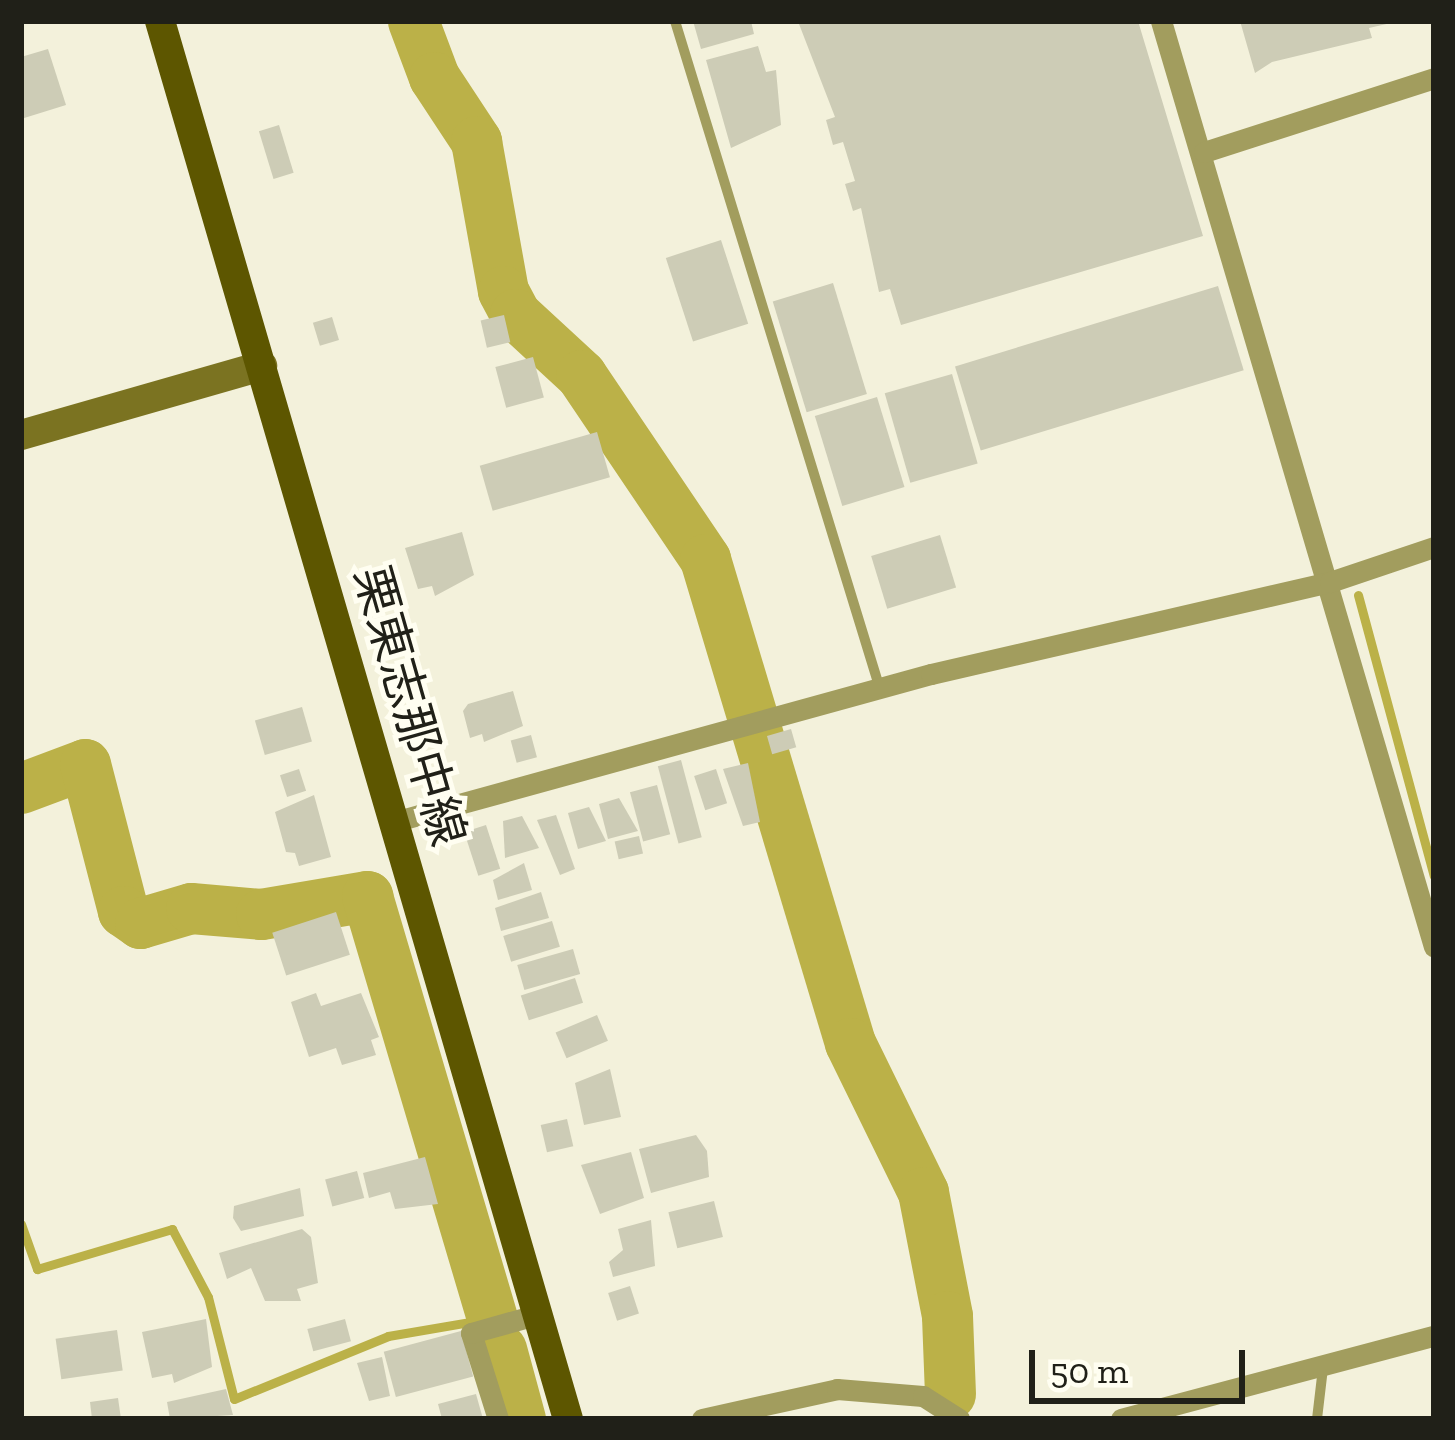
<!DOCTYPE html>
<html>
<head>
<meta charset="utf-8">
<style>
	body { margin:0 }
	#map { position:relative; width:1455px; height:1440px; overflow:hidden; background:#f3f1db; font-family:"Zilla Slab","Noto Sans JP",serif }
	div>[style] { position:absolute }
	.stream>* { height:9px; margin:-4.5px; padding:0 4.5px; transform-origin:4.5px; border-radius:4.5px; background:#bbb148 }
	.river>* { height:51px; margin:-25.5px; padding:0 25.5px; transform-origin:25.5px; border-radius:25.5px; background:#bbb148 }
	.building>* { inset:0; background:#cdccb6; transform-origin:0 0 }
	.lane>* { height:10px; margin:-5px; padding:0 5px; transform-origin:5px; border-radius:5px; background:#a29d5e }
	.street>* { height:21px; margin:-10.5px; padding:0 10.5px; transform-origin:10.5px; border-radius:10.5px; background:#a29d5e }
	.secondary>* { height:30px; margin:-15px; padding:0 15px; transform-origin:15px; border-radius:15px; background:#7b7321 }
	.primary>* { height:30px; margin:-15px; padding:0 15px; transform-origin:15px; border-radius:15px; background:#5d5600 }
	span { translate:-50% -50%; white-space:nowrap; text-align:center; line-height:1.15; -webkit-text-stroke:10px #fffef1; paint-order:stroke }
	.street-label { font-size:48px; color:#202018 }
	.frame { position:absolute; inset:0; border:24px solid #202018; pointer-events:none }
	.scale { position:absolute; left:1029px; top:1350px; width:216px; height:54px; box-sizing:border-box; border:6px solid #202018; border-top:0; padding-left:15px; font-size:36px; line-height:42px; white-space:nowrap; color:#202018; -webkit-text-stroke:9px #fffef1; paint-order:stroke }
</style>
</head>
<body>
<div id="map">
	<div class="stream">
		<div style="left:1358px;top:595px;width:291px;rotate:74.9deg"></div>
		<div style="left:21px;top:1224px;width:48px;rotate:70.4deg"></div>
		<div style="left:37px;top:1269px;width:141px;rotate:-16.5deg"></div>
		<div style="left:172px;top:1229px;width:77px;rotate:62.1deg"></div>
		<div style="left:208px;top:1297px;width:105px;rotate:75.7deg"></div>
		<div style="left:234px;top:1399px;width:166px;rotate:-22.2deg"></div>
		<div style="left:388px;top:1336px;width:100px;rotate:-9.7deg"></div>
	</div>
	<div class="river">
		<div style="left:413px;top:21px;width:60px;rotate:69.4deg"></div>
		<div style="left:434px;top:77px;width:77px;rotate:56.7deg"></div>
		<div style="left:476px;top:141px;width:152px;rotate:79.8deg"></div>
		<div style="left:503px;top:291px;width:26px;rotate:62deg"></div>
		<div style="left:515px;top:314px;width:90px;rotate:42.7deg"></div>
		<div style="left:581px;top:375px;width:222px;rotate:56deg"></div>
		<div style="left:705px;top:559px;width:505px;rotate:73.32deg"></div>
		<div style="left:850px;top:1043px;width:166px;rotate:63.9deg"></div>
		<div style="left:923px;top:1192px;width:126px;rotate:79deg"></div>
		<div style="left:947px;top:1316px;width:78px;rotate:87.8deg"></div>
		<div style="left:21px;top:788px;width:68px;rotate:-20.6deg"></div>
		<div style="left:85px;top:764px;width:152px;rotate:75.5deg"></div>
		<div style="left:123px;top:911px;width:21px;rotate:35deg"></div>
		<div style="left:140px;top:923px;width:53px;rotate:-16.4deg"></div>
		<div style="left:191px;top:908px;width:70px;rotate:4.9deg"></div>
		<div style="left:261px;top:914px;width:108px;rotate:-9.6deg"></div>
		<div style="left:367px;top:896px;width:443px;rotate:73.5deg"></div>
		<div style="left:501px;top:1349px;width:73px;rotate:74.8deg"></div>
	</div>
	<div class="building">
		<div style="clip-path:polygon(693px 21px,751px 21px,754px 34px,701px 49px)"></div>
		<div style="clip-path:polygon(1138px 21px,1203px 236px,901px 325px,890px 289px,879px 292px,861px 208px,853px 211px,845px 184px,855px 181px,843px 142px,833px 145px,826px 120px,835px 117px,799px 24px)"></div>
		<div style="clip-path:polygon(1240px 21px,1391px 21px,1391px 23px,1369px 28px,1372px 38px,1272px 62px,1255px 73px)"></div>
		<div style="clip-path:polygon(758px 46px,766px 72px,776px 70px,781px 125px,731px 148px,706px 60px)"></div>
		<div style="clip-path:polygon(48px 49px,66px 105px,21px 119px,21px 57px)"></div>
		<div style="left:279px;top:125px;width:50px;height:21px;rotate:73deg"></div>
		<div style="left:721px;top:240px;width:88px;height:58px;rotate:72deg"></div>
		<div style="left:833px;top:283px;width:116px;height:63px;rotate:73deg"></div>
		<div style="left:1218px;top:286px;width:88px;height:275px;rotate:73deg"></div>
		<div style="left:504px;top:315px;width:28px;height:24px;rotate:77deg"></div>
		<div style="left:332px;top:317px;width:24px;height:20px;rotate:73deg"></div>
		<div style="left:533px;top:357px;width:42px;height:39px;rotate:75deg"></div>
		<div style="left:952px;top:374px;width:93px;height:70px;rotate:74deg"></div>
		<div style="left:877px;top:397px;width:94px;height:65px;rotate:73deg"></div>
		<div style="left:597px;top:432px;width:47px;height:122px;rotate:74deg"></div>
		<div style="clip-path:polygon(462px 532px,474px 575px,435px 596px,432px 586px,418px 589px,405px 548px)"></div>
		<div style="left:940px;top:535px;width:55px;height:72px;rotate:73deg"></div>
		<div style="clip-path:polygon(513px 691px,523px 726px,484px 742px,482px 734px,470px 738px,463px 711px,468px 704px)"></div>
		<div style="left:302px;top:707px;width:36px;height:49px;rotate:74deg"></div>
		<div style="left:791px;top:729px;width:19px;height:25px;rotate:74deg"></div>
		<div style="left:531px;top:735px;width:23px;height:21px;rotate:75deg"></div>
		<div style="left:681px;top:760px;width:80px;height:24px;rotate:75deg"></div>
		<div style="clip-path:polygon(748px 763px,760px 822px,743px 826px,723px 769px)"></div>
		<div style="left:299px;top:769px;width:23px;height:20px;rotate:72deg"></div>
		<div style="left:716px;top:769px;width:36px;height:23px;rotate:72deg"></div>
		<div style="left:657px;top:785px;width:51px;height:28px;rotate:75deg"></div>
		<div style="clip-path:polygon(314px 795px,331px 857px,299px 866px,295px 853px,286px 852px,275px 812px)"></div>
		<div style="clip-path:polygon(619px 798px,638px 831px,608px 839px,599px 804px)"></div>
		<div style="clip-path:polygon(589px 807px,606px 841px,578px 849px,568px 813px)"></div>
		<div style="clip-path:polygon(556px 815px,575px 869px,560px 875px,537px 820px)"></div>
		<div style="clip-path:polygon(522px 816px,539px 848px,505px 858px,503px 821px)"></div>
		<div style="left:486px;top:825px;width:46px;height:23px;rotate:72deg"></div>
		<div style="left:639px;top:836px;width:18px;height:25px;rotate:77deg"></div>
		<div style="clip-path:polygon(524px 863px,532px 890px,498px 900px,493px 880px)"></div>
		<div style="clip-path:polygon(541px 892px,549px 918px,501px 931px,495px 908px)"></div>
		<div style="left:336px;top:912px;width:45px;height:67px;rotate:72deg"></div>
		<div style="left:552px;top:921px;width:27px;height:51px;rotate:73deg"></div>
		<div style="left:573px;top:949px;width:26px;height:58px;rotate:74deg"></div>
		<div style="left:575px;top:978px;width:26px;height:57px;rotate:72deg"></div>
		<div style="clip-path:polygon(316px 993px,321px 1006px,361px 993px,379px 1037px,371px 1040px,376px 1055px,342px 1065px,336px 1048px,309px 1057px,291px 1002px)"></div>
		<div style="left:597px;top:1015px;width:28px;height:45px;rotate:67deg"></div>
		<div style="clip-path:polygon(610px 1069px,621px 1117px,584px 1125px,575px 1083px)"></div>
		<div style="left:567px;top:1119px;width:28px;height:27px;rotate:77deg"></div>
		<div style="clip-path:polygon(696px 1135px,707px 1151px,709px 1177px,651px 1193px,639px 1149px)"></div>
		<div style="clip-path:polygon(631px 1152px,644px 1198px,600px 1214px,581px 1165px)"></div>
		<div style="clip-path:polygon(425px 1157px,438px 1204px,395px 1209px,390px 1192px,369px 1198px,363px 1173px)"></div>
		<div style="left:357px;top:1171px;width:28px;height:33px;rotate:75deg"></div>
		<div style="clip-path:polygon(300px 1188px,304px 1216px,241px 1231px,233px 1218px,234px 1206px)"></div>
		<div style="left:714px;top:1201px;width:37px;height:47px;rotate:76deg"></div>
		<div style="clip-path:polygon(651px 1220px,655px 1266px,613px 1277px,609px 1262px,623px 1250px,618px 1229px)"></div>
		<div style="clip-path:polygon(302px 1229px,311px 1237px,318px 1283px,297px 1289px,301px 1301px,265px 1301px,251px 1268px,227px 1279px,219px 1253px)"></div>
		<div style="left:630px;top:1286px;width:29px;height:23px;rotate:72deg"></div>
		<div style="clip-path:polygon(206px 1319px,212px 1367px,174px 1383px,172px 1374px,152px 1378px,142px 1332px)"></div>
		<div style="left:345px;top:1319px;width:23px;height:39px;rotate:75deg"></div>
		<div style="left:117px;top:1330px;width:41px;height:62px;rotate:82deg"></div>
		<div style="left:461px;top:1331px;width:47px;height:80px;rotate:75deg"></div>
		<div style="clip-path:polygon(382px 1357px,390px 1396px,369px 1401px,357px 1363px)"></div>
		<div style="clip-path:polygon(226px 1389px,233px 1415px,170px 1419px,167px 1402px)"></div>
		<div style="clip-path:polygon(476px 1394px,483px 1419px,442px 1419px,438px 1404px)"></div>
		<div style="clip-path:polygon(118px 1398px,121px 1419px,92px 1419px,90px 1402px)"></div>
	</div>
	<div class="lane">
		<div style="left:675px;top:21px;width:699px;rotate:72.94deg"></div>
		<div style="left:1317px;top:1419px;width:51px;rotate:-83.3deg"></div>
	</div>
	<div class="street">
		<div style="left:1161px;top:21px;width:965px;rotate:73.57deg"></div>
		<div style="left:1204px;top:152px;width:242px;rotate:-17.8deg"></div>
		<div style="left:397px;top:821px;width:554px;rotate:-15.39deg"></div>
		<div style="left:931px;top:674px;width:409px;rotate:-13deg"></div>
		<div style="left:1330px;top:582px;width:110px;rotate:-18.6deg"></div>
		<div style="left:498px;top:1419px;width:90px;rotate:-107.4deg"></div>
		<div style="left:471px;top:1333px;width:71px;rotate:-15.6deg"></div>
		<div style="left:702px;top:1419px;width:138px;rotate:-12.5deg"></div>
		<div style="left:837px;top:1389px;width:86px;rotate:4.7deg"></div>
		<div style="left:923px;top:1396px;width:43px;rotate:32.6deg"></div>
		<div style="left:1121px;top:1419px;width:324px;rotate:-14.9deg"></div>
	</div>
	<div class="secondary">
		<div style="left:21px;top:435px;width:251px;rotate:-16deg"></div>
	</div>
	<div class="primary">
		<div style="left:160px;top:21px;width:1456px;rotate:73.73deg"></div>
	</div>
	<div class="street-label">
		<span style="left:410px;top:706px;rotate:74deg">栗東志那中線</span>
	</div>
	<div class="frame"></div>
	<div class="scale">50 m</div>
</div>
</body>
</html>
